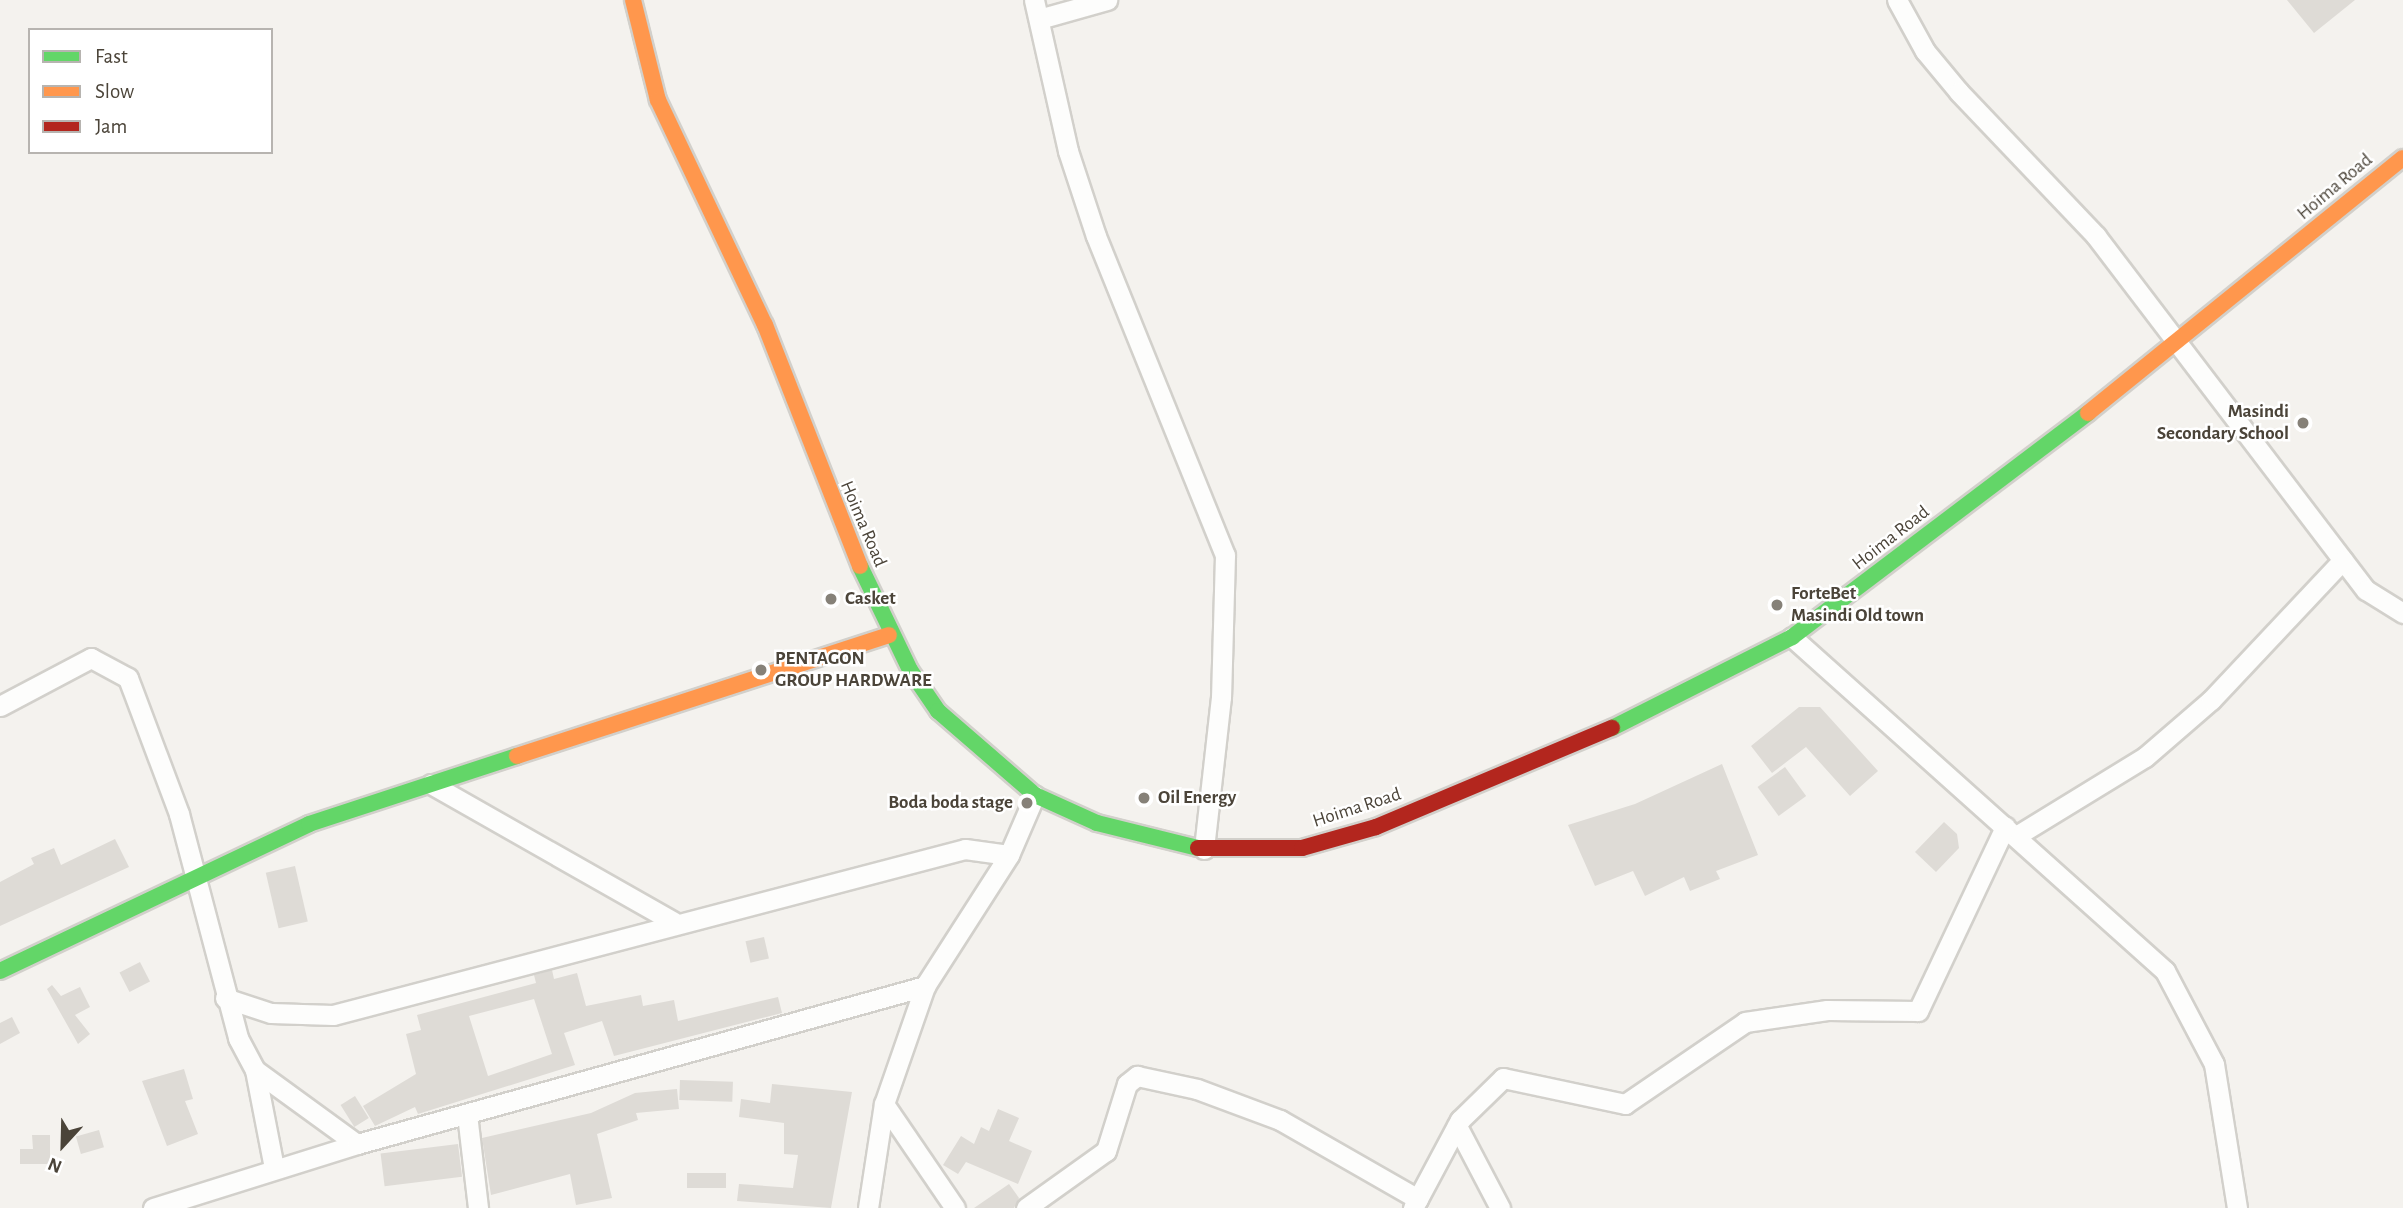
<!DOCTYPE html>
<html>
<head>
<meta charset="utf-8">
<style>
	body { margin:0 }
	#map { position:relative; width:2403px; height:1208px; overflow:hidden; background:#f4f2ee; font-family:"Alegreya Sans",sans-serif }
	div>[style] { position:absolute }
	.building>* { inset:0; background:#dedbd6; transform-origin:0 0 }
	.roads { filter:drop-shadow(2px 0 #d2d0cb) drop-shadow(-2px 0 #d2d0cb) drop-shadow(0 2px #d2d0cb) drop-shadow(0 -2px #d2d0cb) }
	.street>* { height:19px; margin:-9.5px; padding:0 9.5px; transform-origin:9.5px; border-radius:9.5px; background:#fdfdfc }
	.fast>* { height:16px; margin:-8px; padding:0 8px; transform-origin:8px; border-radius:8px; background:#63d668 }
	.slow>* { height:16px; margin:-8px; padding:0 8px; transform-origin:8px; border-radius:8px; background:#ff974d }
	.jam>* { height:16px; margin:-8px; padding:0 8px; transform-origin:8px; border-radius:8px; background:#b3261e }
	.dots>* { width:19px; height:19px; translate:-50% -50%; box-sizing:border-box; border:4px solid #fff; border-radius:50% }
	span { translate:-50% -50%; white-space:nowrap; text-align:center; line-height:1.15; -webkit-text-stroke:5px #fff; paint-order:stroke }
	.street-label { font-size:19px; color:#4b4439 }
	.poi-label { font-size:19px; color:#4b4439; font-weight:700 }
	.right { translate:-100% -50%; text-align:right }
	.left { translate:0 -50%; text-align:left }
	.legend { position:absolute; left:28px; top:28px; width:245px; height:126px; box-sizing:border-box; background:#fff; border:2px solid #b7b4b0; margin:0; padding:9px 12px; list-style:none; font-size:21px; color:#4b4439 }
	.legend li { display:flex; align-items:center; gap:14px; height:35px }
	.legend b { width:35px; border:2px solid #b7b4b0 }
	.north { position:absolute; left:28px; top:1110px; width:70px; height:70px; -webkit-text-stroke:5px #fff; paint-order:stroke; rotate:202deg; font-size:19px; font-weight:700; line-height:28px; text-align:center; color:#4b4439 }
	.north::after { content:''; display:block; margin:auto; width:24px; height:32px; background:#4b4439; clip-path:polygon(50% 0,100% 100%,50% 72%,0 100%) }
</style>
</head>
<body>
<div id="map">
	<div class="building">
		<div style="clip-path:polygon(2287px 0,2355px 0,2314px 33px)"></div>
		<div style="clip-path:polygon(1799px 707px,1820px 707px,1878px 771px,1850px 796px,1806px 747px,1772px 773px,1751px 746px)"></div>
		<div style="clip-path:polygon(1722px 764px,1758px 855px,1716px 871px,1720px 879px,1690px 891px,1684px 877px,1645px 896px,1633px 871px,1595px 886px,1568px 825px,1635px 804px)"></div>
		<div style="left:1785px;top:767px;width:36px;height:34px;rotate:54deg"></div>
		<div style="clip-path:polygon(1944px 822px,1957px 834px,1959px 848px,1936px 872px,1915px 852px)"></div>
		<div style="clip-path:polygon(115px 839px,129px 867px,0 926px,0 882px,34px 864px,31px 858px,54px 848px,61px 865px)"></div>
		<div style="left:295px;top:866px;width:57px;height:30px;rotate:77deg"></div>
		<div style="left:764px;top:937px;width:22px;height:19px;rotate:77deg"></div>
		<div style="left:140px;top:962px;width:22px;height:23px;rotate:63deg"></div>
		<div style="clip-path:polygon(evenodd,552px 970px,554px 979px,577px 973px,586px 1006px,641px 995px,643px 1006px,674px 1000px,678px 1021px,778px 997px,782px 1013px,614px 1056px,602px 1021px,564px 1033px,575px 1065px,418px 1114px,415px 1107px,375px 1126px,363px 1106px,416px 1074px,406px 1034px,421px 1030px,417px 1015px,536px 983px,534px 975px,552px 970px,534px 999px,552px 1054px,488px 1076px,469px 1016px,534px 999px)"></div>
		<div style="clip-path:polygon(52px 985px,61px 996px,80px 987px,90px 1007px,75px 1015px,90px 1034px,78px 1044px,47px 989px)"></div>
		<div style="clip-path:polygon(12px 1017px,20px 1033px,0 1044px,0 1023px)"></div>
		<div style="clip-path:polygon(184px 1069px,193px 1099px,185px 1101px,198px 1134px,167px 1146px,142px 1081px)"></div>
		<div style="left:680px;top:1080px;width:53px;height:20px;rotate:2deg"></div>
		<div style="clip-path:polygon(772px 1084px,852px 1092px,831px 1208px,737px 1201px,739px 1184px,793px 1188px,798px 1155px,784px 1154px,784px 1123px,739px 1117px,741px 1099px,770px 1103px)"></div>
		<div style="clip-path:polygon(677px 1089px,679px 1109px,636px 1113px,638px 1120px,597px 1134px,612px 1198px,576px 1205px,570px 1174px,491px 1195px,482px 1138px,591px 1113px,635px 1093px)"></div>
		<div style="left:355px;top:1096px;width:26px;height:17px;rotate:58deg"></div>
		<div style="clip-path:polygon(998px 1109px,1019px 1118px,1009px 1141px,1032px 1151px,1018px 1184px,966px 1162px,958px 1174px,943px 1165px,961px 1136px,974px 1144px,981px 1127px,989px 1131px)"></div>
		<div style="left:99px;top:1130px;width:18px;height:24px;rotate:74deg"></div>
		<div style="clip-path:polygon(32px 1135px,50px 1135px,50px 1164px,20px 1164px,20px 1149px,33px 1149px)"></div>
		<div style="left:458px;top:1144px;width:33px;height:78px;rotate:83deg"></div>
		<div style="left:726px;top:1173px;width:15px;height:39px;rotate:90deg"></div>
		<div style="clip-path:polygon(1009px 1184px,1019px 1198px,1014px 1208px,974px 1208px)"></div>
	</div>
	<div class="roads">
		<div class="street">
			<div style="left:1034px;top:0;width:155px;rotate:77.3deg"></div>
			<div style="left:1068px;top:151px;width:89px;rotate:71.8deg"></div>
			<div style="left:1096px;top:236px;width:344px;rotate:68deg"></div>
			<div style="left:1225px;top:555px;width:142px;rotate:91.6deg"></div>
			<div style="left:1221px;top:697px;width:153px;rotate:96.4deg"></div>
			<div style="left:1897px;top:0;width:58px;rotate:61.2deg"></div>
			<div style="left:1925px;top:51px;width:53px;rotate:50.3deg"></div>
			<div style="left:1959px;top:92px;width:199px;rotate:46.4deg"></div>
			<div style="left:2096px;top:236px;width:445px;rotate:52.7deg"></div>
			<div style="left:2366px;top:590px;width:44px;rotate:31.9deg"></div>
			<div style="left:1039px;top:19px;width:71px;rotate:-15.6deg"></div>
			<div style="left:1792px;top:637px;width:501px;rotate:41.84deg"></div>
			<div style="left:2165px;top:971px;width:105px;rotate:62.2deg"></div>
			<div style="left:2214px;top:1064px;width:146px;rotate:80.9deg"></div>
			<div style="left:0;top:706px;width:103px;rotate:-27.8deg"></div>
			<div style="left:91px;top:658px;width:42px;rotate:28.4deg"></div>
			<div style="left:128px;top:678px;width:145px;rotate:69.4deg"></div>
			<div style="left:179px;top:814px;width:232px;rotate:75.2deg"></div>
			<div style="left:238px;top:1038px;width:36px;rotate:62deg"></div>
			<div style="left:255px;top:1070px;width:126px;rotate:36deg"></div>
			<div style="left:431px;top:784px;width:279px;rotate:29.6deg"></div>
			<div style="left:2016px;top:836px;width:151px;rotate:-31.5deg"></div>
			<div style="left:2145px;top:757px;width:87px;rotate:-40.8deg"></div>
			<div style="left:2211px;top:700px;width:192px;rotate:-46.7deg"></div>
			<div style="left:225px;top:998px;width:48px;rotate:18.1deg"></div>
			<div style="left:271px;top:1013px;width:62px;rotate:1.8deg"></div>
			<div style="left:333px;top:1015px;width:653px;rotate:-14.72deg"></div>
			<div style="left:965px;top:849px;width:44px;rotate:7.8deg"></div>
			<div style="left:255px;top:1070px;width:100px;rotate:79deg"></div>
			<div style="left:884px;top:1104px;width:126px;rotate:55.7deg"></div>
			<div style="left:467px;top:1114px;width:95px;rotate:83.3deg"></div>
			<div style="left:1457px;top:1126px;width:93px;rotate:62.3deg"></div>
			<div style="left:153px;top:1208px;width:214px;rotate:-17.4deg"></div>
			<div style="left:357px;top:1144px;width:590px;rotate:-15.54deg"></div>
			<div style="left:868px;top:1208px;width:105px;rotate:-81.3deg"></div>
			<div style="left:884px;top:1104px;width:125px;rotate:-70.8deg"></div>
			<div style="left:925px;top:986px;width:156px;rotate:-57.3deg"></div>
			<div style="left:1009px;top:855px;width:65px;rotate:-66.6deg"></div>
			<div style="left:1026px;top:1208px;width:98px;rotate:-35.5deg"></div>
			<div style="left:1106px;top:1151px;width:70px;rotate:-72.6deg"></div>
			<div style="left:1127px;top:1084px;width:13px;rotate:-39deg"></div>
			<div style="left:1137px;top:1076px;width:61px;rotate:12.2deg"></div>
			<div style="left:1197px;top:1089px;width:89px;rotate:20.5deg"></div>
			<div style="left:1280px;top:1120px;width:159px;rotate:29.8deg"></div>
			<div style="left:1413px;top:1208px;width:100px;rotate:-61.9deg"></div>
			<div style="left:1460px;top:1120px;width:60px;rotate:-44.3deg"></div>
			<div style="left:1503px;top:1078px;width:125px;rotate:12deg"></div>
			<div style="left:1625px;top:1104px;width:145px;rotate:-34.3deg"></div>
			<div style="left:1745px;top:1022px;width:83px;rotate:-8.3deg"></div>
			<div style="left:1827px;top:1010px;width:91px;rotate:0.6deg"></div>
			<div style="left:1918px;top:1011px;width:204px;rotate:-64.7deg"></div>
		</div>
		<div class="fast">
			<div style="left:860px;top:566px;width:115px;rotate:64.3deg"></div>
			<div style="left:910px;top:670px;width:50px;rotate:55.7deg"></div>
			<div style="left:938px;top:711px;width:128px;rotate:40.9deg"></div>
			<div style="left:1035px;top:795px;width:68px;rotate:24.3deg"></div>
			<div style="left:1097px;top:823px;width:104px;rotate:13.9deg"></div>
			<div style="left:1612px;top:728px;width:202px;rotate:-26.8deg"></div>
			<div style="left:1792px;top:637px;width:371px;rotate:-37.1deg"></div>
			<div style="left:0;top:971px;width:342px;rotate:-25.4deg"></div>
			<div style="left:309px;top:824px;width:219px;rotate:-18.1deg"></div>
		</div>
		<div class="slow">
			<div style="left:633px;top:0;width:103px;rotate:76deg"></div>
			<div style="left:658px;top:100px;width:249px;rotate:64.6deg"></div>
			<div style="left:765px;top:325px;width:259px;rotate:68.5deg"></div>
			<div style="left:2088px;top:413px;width:405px;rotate:-39deg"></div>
			<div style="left:517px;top:756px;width:391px;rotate:-18deg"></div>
		</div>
		<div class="jam">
			<div style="left:1198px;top:848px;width:104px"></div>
			<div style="left:1302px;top:848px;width:77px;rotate:-15.8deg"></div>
			<div style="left:1376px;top:827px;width:256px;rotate:-22.8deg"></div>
		</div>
	</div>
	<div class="dots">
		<div style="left:2303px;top:423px;background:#868178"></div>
		<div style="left:831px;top:599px;background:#868178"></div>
		<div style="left:1777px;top:605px;background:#868178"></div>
		<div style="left:761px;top:670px;background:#868178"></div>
		<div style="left:1144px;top:798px;background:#868178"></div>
		<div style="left:1027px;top:803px;background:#868178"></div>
	</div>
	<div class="street-label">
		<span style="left:2335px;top:187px;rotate:-40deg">Hoima Road</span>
		<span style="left:863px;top:524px;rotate:67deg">Hoima Road</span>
		<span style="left:1891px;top:538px;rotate:-38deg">Hoima Road</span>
		<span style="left:1357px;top:808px;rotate:-18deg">Hoima Road</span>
	</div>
	<div class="poi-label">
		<span class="right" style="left:2289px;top:423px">Masindi<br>Secondary School</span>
		<span class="left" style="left:1791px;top:605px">ForteBet<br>Masindi Old town</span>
		<span class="left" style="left:845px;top:599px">Casket</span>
		<span class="left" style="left:775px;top:670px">PENTAGON<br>GROUP HARDWARE</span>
		<span class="left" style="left:1158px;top:798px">Oil Energy</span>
		<span class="right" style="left:1013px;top:803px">Boda boda stage</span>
	</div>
	<ul class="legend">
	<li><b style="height:9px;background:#63d668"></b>Fast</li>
	<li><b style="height:9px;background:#ff974d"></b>Slow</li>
	<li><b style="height:9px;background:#b3261e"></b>Jam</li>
	</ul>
	<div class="north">N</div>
</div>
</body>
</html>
